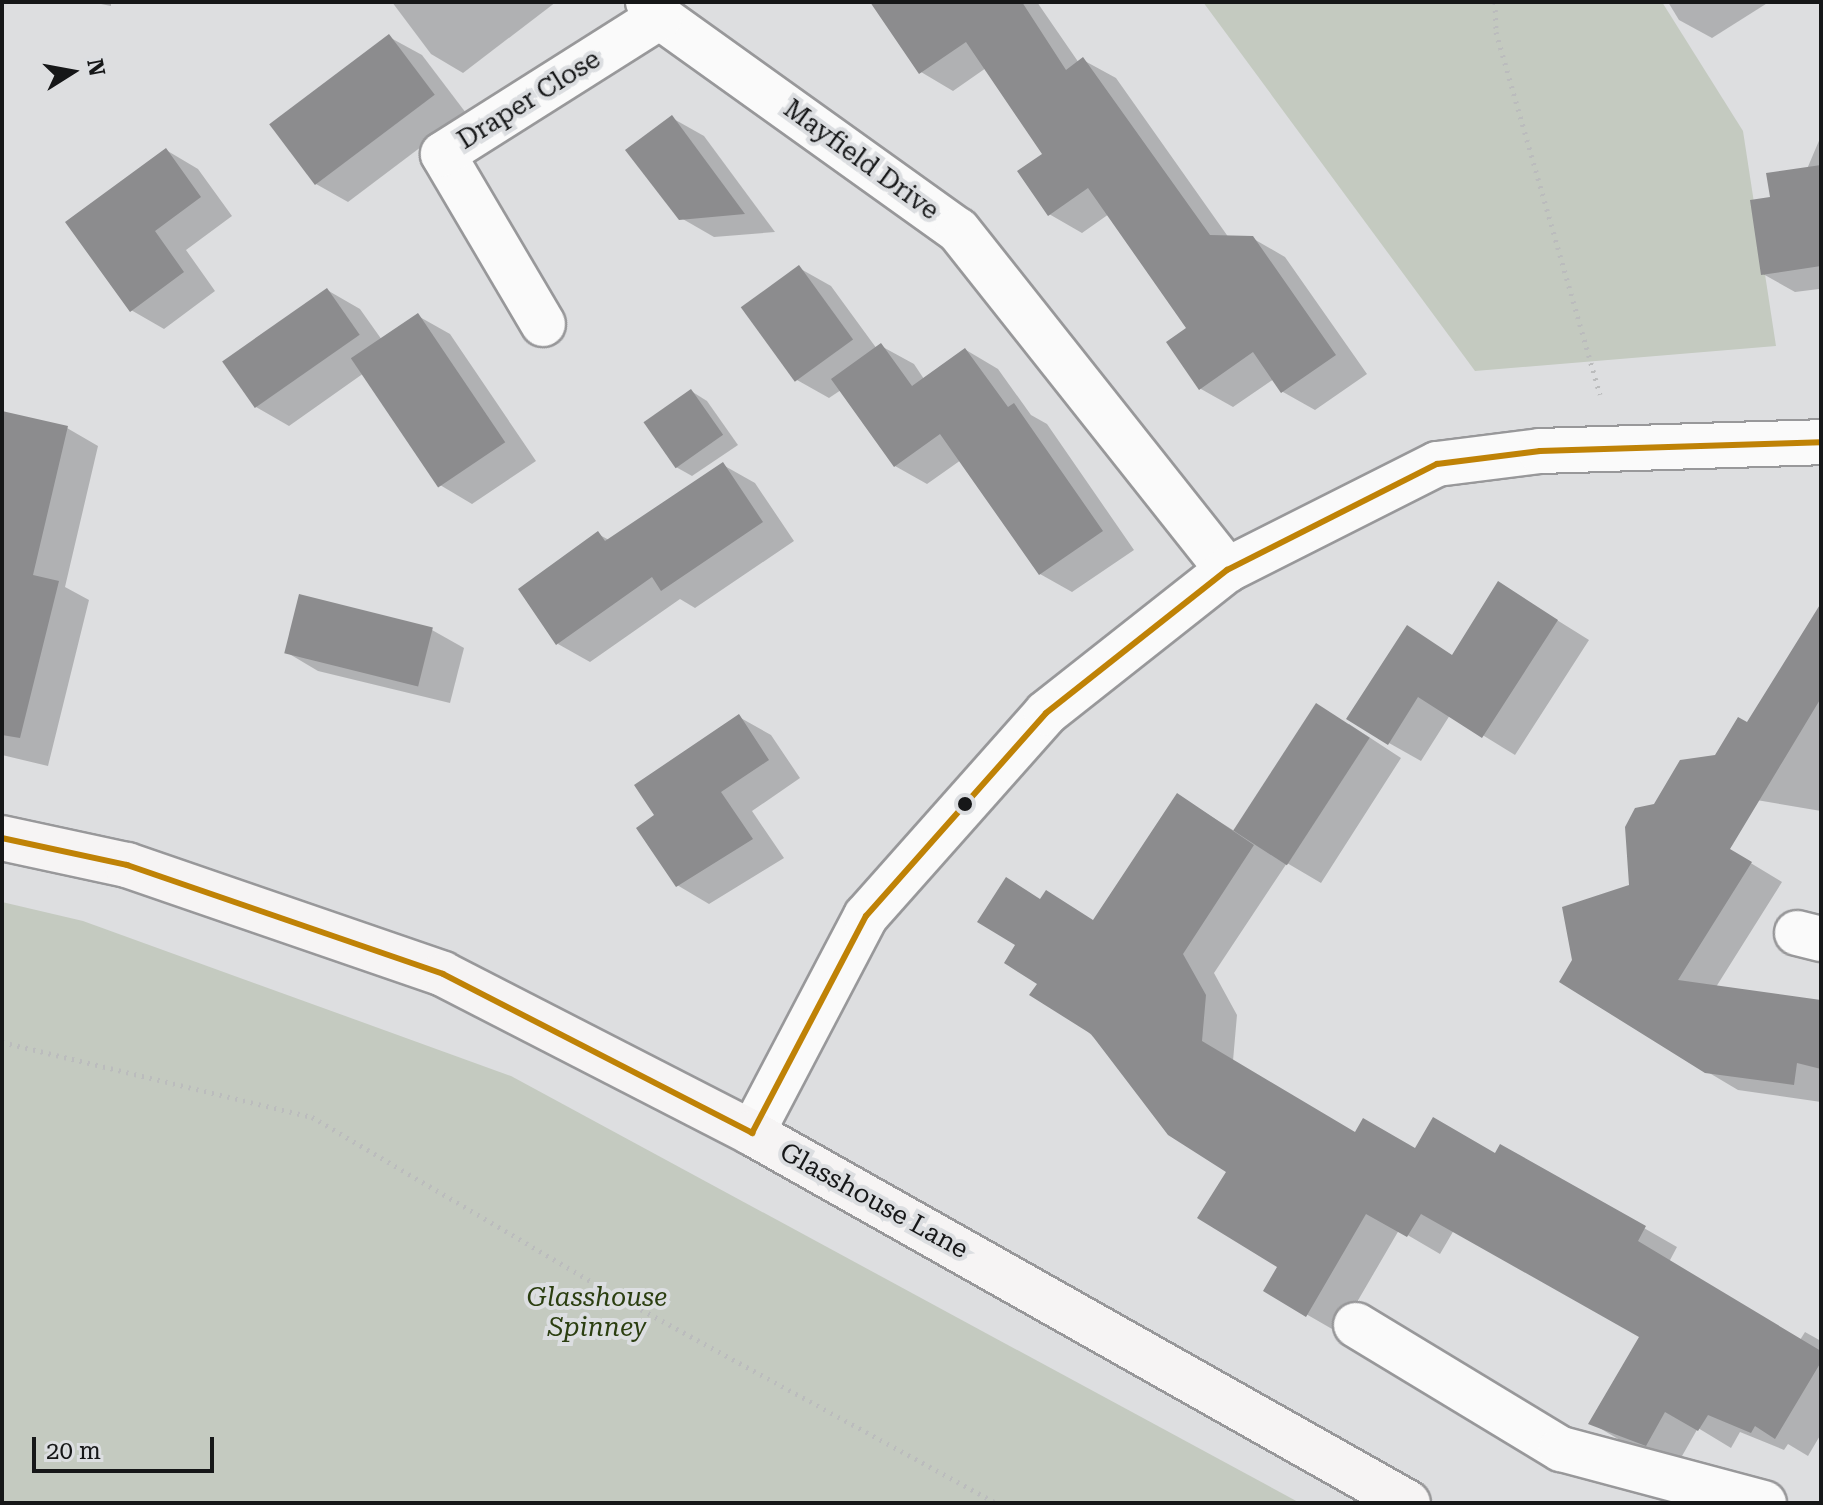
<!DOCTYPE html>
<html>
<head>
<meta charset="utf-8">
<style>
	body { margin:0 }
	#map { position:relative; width:1823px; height:1505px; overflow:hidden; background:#dddee0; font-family:"Roboto Serif",serif }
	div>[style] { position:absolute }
	.green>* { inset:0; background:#c4cac0 }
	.shadow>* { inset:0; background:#0003 }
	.building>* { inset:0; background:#8c8c8e; transform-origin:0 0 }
	.path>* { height:5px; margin-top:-2.5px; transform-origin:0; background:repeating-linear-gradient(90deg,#bbbcbd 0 2px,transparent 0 8px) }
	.roads { filter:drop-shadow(2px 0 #98989a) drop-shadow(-2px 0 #98989a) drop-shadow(0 2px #98989a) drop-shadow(0 -2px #98989a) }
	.street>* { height:44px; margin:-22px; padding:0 22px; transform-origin:22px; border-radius:22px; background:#fafafa }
	.secondary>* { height:44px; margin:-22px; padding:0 22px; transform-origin:22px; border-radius:22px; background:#f6f4f4 }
	.bus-1>* { height:6px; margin:-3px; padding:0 3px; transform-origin:3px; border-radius:3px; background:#bf8206 }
	.dots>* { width:22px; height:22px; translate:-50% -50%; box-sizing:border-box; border:4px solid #dcdee1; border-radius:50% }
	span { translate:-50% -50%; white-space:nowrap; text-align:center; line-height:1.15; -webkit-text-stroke:8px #dcdee1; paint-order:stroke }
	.street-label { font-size:26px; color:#161718 }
	.park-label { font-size:26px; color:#2b3e10; font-style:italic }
	.frame { position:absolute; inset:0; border:4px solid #161718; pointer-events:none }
	.north { position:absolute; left:32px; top:32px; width:80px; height:80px; -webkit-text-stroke:6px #dcdee1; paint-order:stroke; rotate:79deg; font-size:22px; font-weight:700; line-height:32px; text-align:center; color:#161718 }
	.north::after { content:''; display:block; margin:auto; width:28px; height:36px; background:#161718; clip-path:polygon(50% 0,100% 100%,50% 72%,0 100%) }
	.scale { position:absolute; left:32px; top:1437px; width:182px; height:36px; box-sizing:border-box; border:4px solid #161718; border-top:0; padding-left:10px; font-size:24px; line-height:28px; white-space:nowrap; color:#161718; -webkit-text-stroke:6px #dcdee1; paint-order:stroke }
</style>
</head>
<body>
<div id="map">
	<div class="green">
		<div style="clip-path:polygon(1203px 2px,1662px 2px,1743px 131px,1776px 346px,1475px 371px)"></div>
		<div style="clip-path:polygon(2px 902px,83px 921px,511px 1076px,1300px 1503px,2px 1503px)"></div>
	</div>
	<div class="shadow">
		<div style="clip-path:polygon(91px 2px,111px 2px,111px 6px)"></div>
		<div style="clip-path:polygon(392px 2px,556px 2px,463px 73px,431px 54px)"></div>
		<div style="clip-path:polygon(872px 2px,1037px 2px,1079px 63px,1083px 60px,1116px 78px,1229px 238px,1252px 238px,1285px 257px,1367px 374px,1315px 410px,1283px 392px,1274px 379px,1233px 407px,1201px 389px,1188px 328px,1109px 214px,1082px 233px,1049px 214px,1045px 154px,986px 68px,953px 91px,921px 72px)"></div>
		<div style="clip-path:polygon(1668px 2px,1769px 2px,1712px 38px,1679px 20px)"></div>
		<div style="clip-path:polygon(389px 37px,422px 55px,466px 113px,348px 202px,316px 184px)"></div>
		<div style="clip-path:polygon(672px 118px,704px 136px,775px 232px,714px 237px,681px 218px)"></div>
		<div style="clip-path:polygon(1821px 136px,1821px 298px,1819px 289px,1795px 292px,1763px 274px,1772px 199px,1807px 169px)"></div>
		<div style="clip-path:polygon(166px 150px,198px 169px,232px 216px,186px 250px,215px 291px,164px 329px,131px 310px)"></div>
		<div style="clip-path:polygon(799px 268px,831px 286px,877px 349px,881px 346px,914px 364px,924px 379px,966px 350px,998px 369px,1031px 415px,1047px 424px,1134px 550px,1072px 592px,1040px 574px,961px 460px,927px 484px,895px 466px,841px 390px,829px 398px,797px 380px)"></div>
		<div style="clip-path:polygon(327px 290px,360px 309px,382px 340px,418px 316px,450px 334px,536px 461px,472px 504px,440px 485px,364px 373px,289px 426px,256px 407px)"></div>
		<div style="clip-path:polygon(691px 391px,707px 401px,738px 445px,692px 476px,676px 467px)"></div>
		<div style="clip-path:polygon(2px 413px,67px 428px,98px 446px,65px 587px,89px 600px,48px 766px,2px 755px)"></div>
		<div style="clip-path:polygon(723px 465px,755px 483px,794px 541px,695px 608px,680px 599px,590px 662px,558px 644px,598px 534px,609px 540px)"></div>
		<div style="clip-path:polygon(1499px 584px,1589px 640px,1515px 755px,1450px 715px,1421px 761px,1389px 743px,1408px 628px,1453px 656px)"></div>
		<div style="clip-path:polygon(1821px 607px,1821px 811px,1733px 796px,1748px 725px)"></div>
		<div style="clip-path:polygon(432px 630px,464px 648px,450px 703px,318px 671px,286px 652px)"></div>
		<div style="clip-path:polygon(739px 717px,771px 735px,800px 778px,752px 811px,784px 858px,709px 904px,677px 885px,657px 816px)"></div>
		<div style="clip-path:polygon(1349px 724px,1401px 758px,1321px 883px,1287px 863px,1214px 973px,1237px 1015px,1233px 1061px,1356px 1134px,1416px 1151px,1496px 1155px,1501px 1146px,1677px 1247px,1669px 1262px,1800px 1340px,1805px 1332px,1821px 1341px,1821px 1434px,1808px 1456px,1788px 1444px,1784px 1450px,1740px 1432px,1731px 1448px,1698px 1428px,1678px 1463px,1642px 1453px,1591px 1423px,1641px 1336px,1454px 1230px,1440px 1254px,1399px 1230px,1339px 1333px,1266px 1291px,1280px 1266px,1228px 1171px,1039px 983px,1041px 900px,1095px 921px,1177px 795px,1236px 832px)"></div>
		<div style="clip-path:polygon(1686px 824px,1782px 882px,1716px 987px,1821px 1009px,1821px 1102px,1738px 1090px,1706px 1071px,1632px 886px)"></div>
	</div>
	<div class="building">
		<div style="clip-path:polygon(870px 2px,1022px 2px,1066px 70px,1083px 57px,1210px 235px,1253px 236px,1336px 355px,1281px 393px,1253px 352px,1199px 390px,1166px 342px,1186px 328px,1088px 188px,1048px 216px,1017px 171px,1042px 154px,966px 42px,919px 74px)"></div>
		<div style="left:389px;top:34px;width:76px;height:150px;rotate:53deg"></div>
		<div style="clip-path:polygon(672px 115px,745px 214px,679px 220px,625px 150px)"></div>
		<div style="clip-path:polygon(166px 148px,201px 197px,155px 231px,184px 272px,130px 312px,65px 222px)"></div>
		<div style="clip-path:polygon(1821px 165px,1821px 266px,1761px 275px,1750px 200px,1770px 197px,1766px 173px)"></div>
		<div style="left:799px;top:265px;width:92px;height:72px;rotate:54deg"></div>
		<div style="left:327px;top:288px;width:57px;height:128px;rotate:55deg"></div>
		<div style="left:418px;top:313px;width:156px;height:81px;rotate:56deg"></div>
		<div style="clip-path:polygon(881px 343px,912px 386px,965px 348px,1008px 407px,1014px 403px,1103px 531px,1039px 575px,940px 434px,894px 467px,831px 379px)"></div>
		<div style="left:691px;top:389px;width:56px;height:58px;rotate:55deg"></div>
		<div style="clip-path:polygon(2px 411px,68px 426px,33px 575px,59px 581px,20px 738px,2px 735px)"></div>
		<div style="clip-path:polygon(723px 462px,763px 522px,661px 591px,652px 577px,556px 645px,518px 589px,598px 531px,605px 541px)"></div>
		<div style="clip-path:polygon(1498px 581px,1558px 620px,1482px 738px,1418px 697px,1388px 745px,1346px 719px,1407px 625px,1452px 655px)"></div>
		<div style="left:299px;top:594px;width:138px;height:61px;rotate:14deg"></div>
		<div style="clip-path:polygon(1821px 603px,1821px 698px,1730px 849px,1752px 862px,1678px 980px,1821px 1000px,1821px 1069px,1797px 1063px,1794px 1085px,1705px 1073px,1559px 982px,1572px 960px,1562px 907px,1629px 885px,1625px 827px,1635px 808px,1654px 804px,1680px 760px,1715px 755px,1738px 717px,1747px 722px)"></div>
		<div style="left:1316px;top:703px;width:64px;height:152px;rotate:33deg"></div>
		<div style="clip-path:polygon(739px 714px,769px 760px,721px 792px,753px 839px,676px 887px,636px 828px,654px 815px,634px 785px)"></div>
		<div style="clip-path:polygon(1177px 793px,1254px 845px,1183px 954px,1206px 995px,1202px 1041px,1355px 1132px,1363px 1118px,1415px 1148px,1433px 1117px,1495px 1153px,1500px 1144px,1646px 1226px,1638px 1241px,1821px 1351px,1821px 1362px,1775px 1439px,1755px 1426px,1751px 1433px,1708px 1415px,1698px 1431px,1665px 1412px,1646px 1446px,1588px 1424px,1639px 1337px,1421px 1214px,1407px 1237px,1366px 1214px,1306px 1317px,1263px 1291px,1277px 1267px,1197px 1218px,1226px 1172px,1168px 1135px,1091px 1034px,1029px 995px,1037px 984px,1004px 963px,1015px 945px,977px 922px,1006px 877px,1040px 899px,1046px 890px,1093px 920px)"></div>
	</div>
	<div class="path">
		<div style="left:1495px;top:2px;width:30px;rotate:88deg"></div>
		<div style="left:1496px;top:32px;width:377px;rotate:74deg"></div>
		<div style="left:2px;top:1042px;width:319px;rotate:13.6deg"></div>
		<div style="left:312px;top:1117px;width:349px;rotate:30.5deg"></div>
		<div style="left:613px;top:1294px;width:437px;rotate:28.6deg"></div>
	</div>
	<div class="roads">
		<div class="street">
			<div style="left:648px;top:2px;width:19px;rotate:51deg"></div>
			<div style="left:660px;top:17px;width:366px;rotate:35.6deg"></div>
			<div style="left:958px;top:230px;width:434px;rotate:51.6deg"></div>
			<div style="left:543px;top:324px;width:197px;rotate:-120.5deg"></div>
			<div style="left:443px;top:154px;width:257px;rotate:-32.3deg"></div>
			<div style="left:1797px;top:933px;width:25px;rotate:14deg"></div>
			<div style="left:752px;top:1133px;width:245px;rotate:-62.3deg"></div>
			<div style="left:866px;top:916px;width:271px;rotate:-48.4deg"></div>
			<div style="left:1046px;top:713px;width:231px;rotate:-38.3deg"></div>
			<div style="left:1227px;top:570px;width:235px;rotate:-26.8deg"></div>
			<div style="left:1437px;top:464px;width:104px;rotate:-7.2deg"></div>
			<div style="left:1540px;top:451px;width:281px;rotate:-1.8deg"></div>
			<div style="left:1356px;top:1325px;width:240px;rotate:31.2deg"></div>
			<div style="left:1561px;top:1449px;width:210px;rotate:14.9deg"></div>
		</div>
		<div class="secondary">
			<div style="left:2px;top:838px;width:128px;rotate:12.2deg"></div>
			<div style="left:127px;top:865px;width:334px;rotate:19deg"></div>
			<div style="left:443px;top:974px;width:348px;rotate:27.2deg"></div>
			<div style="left:752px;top:1133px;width:753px;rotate:29.42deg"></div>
		</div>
	</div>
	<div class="bus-1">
		<div style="left:2px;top:838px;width:128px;rotate:12.2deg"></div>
		<div style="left:127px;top:865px;width:334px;rotate:19deg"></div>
		<div style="left:443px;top:974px;width:348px;rotate:27.2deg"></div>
		<div style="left:752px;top:1133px;width:245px;rotate:-62.3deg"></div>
		<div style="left:866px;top:916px;width:271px;rotate:-48.4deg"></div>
		<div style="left:1046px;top:713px;width:231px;rotate:-38.3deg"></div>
		<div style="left:1227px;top:570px;width:235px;rotate:-26.8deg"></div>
		<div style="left:1437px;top:464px;width:104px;rotate:-7.2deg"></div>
		<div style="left:1540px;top:451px;width:281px;rotate:-1.8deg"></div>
	</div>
	<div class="dots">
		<div style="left:965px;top:804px;background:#161718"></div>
	</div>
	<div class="street-label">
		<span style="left:529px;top:100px;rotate:-32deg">Draper Close</span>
		<span style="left:861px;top:160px;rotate:36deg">Mayfield Drive</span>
		<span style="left:874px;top:1201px;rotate:29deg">Glasshouse Lane</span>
	</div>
	<div class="park-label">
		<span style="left:597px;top:1313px">Glasshouse<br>Spinney</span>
	</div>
	<div class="frame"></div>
	<div class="north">N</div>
	<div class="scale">20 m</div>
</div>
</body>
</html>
